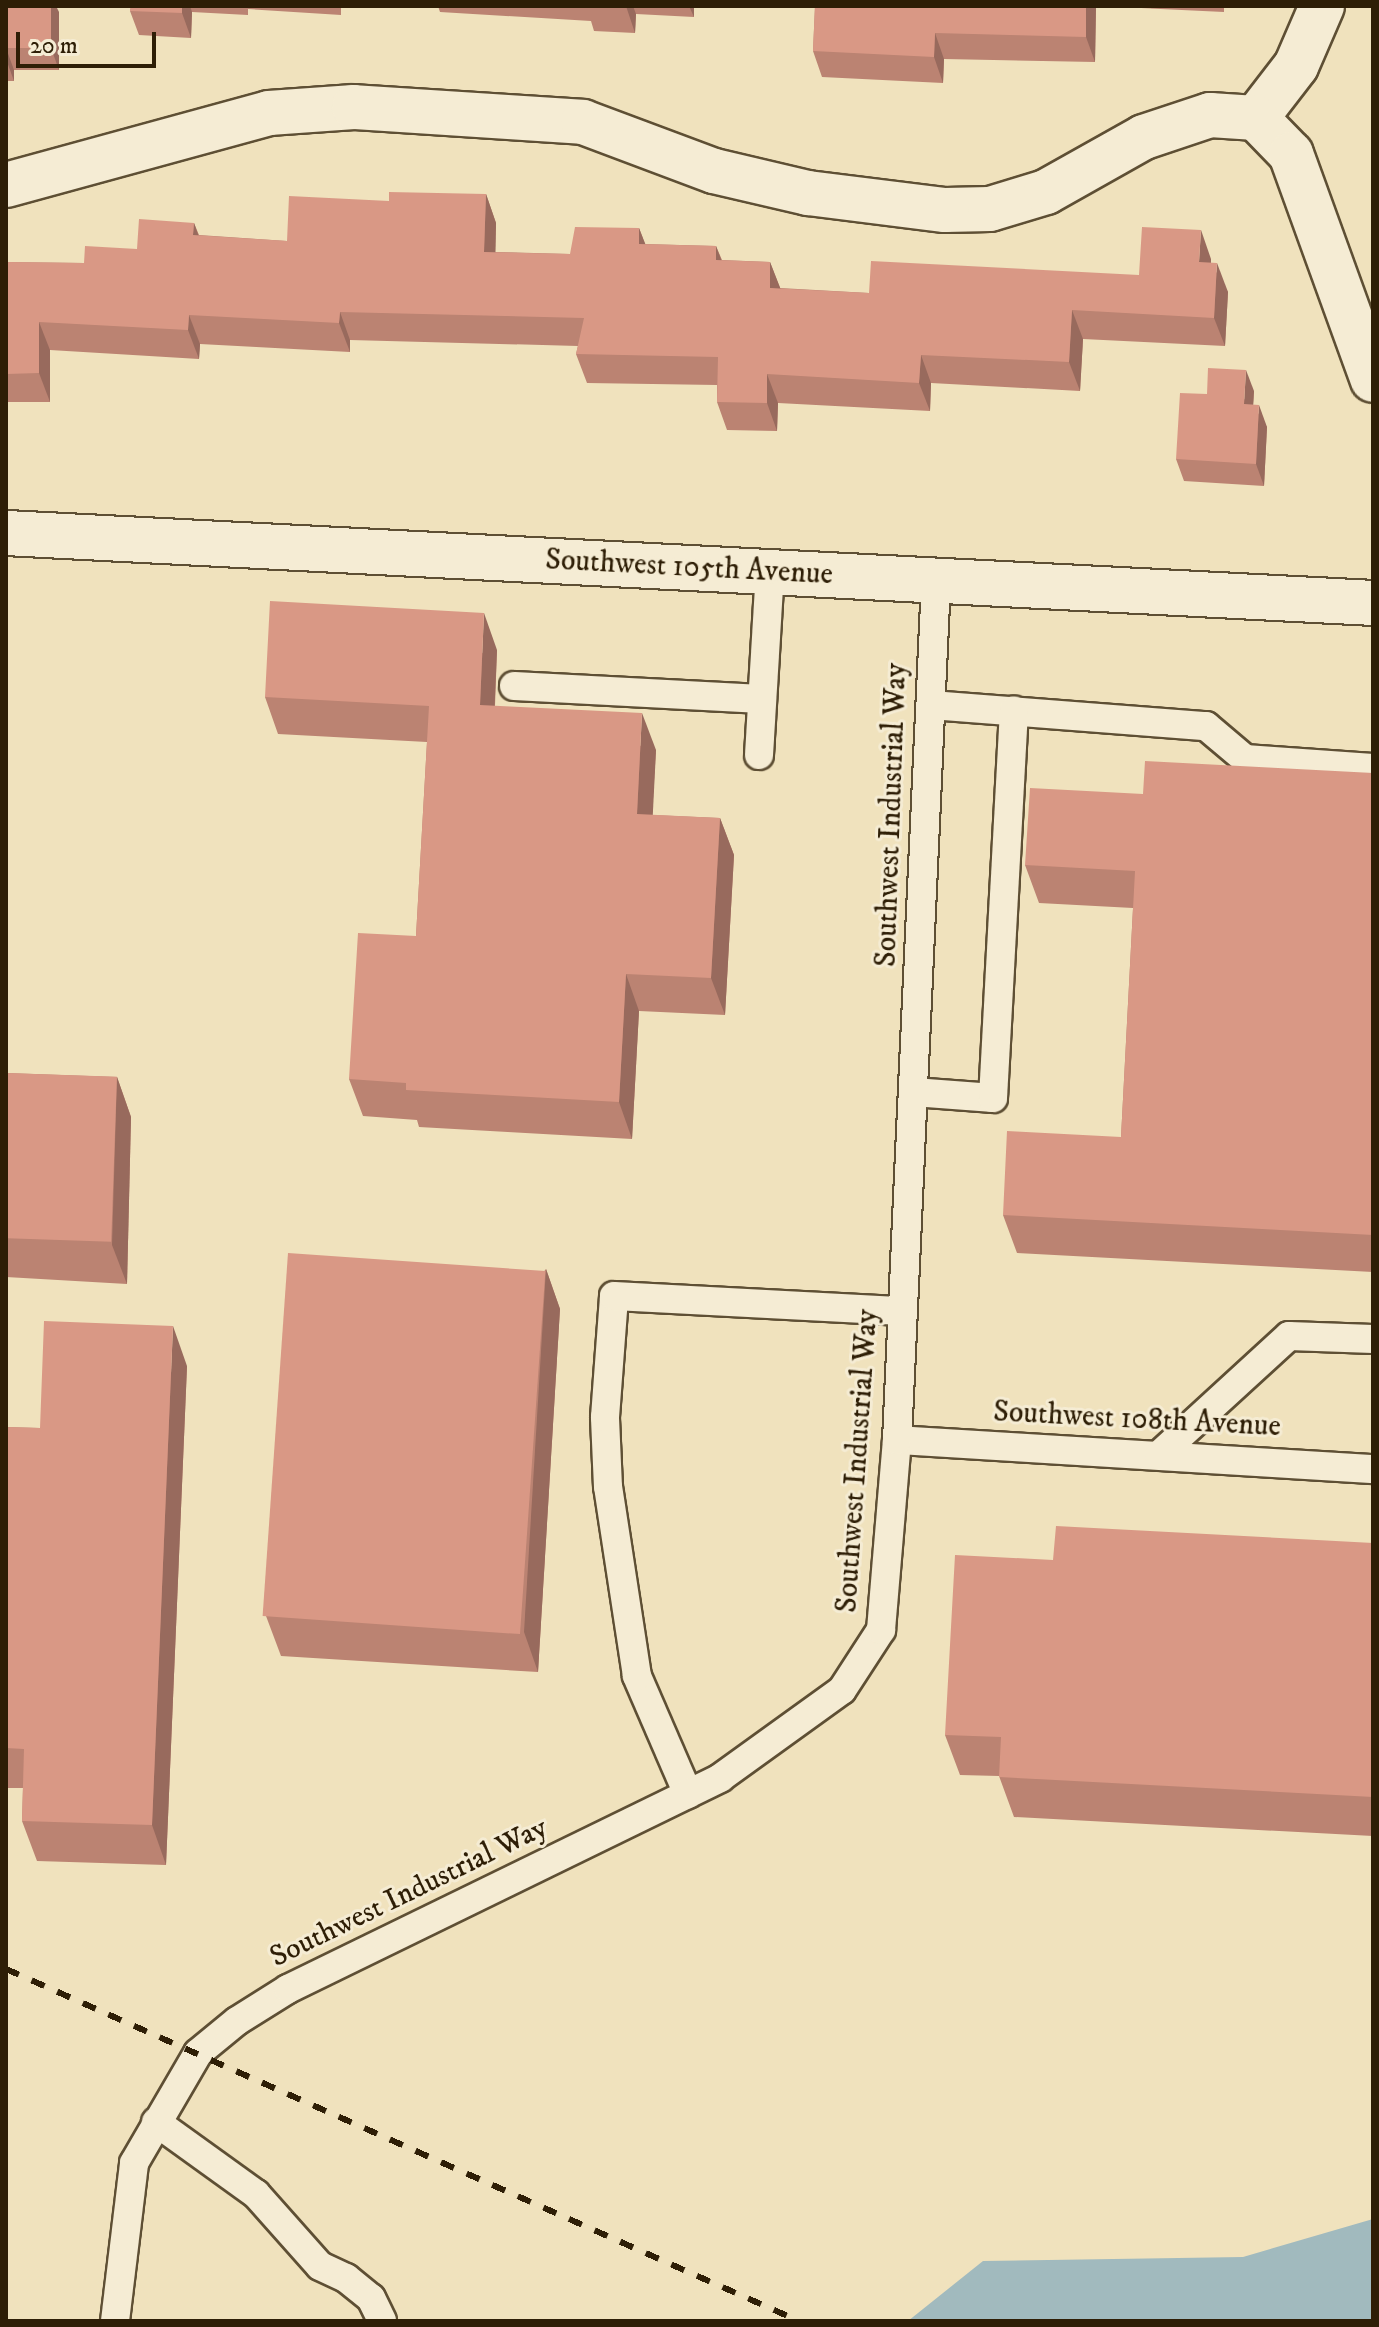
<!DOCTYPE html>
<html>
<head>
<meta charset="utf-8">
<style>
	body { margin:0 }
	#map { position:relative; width:1379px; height:2327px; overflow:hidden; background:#f0e2bd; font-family:"IM FELL DW Pica",serif }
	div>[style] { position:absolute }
	.water>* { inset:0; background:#a1babe }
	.roads { filter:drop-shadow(2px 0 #5e4f34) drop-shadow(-2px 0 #5e4f34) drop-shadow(0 2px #5e4f34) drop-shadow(0 -2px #5e4f34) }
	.lane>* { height:28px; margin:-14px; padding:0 14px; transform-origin:14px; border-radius:14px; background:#f5ecd4 }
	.street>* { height:44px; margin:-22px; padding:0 22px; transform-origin:22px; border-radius:22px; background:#f5ecd4 }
	.secondary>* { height:44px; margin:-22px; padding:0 22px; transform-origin:22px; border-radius:22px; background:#f5ecd4 }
	.rail>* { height:6px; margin-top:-3px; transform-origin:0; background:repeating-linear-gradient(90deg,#2e1e06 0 14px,transparent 0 28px) }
	.wall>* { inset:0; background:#bb8372 }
	.shaded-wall>* { inset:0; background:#986a5d }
	.building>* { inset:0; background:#d99885; transform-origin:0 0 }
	span { translate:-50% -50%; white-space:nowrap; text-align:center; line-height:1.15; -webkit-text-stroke:6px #f5ecd4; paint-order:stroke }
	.street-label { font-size:30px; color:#2e1e06 }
	.frame { position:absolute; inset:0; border:8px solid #2e1e06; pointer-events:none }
	.scale { position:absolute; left:16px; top:32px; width:140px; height:36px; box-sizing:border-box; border:4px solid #2e1e06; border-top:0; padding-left:10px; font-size:24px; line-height:28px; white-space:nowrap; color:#2e1e06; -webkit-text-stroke:6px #f5ecd4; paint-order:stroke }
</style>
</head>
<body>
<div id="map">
	<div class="water">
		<div style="clip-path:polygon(1373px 2219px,1373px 2321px,908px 2321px,983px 2261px,1243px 2257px)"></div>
	</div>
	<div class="roads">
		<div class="lane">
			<div style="left:514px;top:686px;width:248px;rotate:3deg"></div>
			<div style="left:931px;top:705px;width:276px;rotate:4.4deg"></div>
			<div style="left:1206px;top:726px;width:51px;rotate:40.2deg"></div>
			<div style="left:1245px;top:759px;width:128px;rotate:4deg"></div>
			<div style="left:759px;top:755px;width:183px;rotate:-86.6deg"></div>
			<div style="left:914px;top:1092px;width:79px;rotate:4.3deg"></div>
			<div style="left:993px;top:1098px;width:388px;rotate:-86.9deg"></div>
			<div style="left:897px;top:1440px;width:477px;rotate:3.5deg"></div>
			<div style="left:1159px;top:1455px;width:176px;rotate:-42.5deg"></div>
			<div style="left:1289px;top:1336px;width:84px;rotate:2deg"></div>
			<div style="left:688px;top:1794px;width:129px;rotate:-113.4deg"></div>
			<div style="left:637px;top:1676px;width:191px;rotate:-98.7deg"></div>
			<div style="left:608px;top:1487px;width:70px;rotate:-92.5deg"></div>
			<div style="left:605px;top:1417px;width:121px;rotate:-85.7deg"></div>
			<div style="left:614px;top:1296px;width:289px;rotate:3deg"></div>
			<div style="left:156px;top:2122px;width:123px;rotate:35.8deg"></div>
			<div style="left:256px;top:2194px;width:96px;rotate:48.4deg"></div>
			<div style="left:320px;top:2266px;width:29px;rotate:25deg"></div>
			<div style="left:346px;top:2278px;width:32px;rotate:39deg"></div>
			<div style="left:371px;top:2298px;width:25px;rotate:64deg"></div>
			<div style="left:115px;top:2321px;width:159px;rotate:-83.1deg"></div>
			<div style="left:134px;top:2163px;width:127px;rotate:-59.8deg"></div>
			<div style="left:198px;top:2053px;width:50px;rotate:-39.4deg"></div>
			<div style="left:237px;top:2021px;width:60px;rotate:-32.1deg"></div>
			<div style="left:288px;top:1989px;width:481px;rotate:-26deg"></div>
			<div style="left:720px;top:1778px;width:150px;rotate:-35.8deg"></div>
			<div style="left:842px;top:1690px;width:72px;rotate:-57deg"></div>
			<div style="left:881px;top:1630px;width:191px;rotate:-85.2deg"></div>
			<div style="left:897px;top:1440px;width:861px;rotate:-87.4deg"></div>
		</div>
		<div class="street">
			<div style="left:1322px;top:6px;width:65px;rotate:113.4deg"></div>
			<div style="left:1296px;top:66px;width:66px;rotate:127.6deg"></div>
			<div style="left:1256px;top:118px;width:50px;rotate:45.8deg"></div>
			<div style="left:1291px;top:154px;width:240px;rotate:70.1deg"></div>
			<div style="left:6px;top:185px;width:273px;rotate:-15.3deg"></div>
			<div style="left:269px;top:113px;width:85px;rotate:-4deg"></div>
			<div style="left:354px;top:107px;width:229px;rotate:3.7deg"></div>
			<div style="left:583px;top:122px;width:140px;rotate:20.5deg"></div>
			<div style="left:714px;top:171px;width:97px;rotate:13.2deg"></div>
			<div style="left:808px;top:193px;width:138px;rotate:7.1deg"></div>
			<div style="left:945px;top:210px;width:45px;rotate:-1.3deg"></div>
			<div style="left:990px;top:209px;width:59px;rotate:-16.9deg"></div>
			<div style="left:1046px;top:192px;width:112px;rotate:-29.3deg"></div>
			<div style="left:1144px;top:137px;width:70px;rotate:-18.4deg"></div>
			<div style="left:1210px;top:115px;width:46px;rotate:3.7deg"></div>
		</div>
		<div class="secondary">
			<div style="left:6px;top:533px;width:1369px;rotate:2.93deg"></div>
		</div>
	</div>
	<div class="rail">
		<div style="left:6px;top:1969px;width:868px;rotate:23.94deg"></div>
	</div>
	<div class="wall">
		<div style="clip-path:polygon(6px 6px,59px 12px,59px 70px,14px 70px,14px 81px,6px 81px)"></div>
		<div style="clip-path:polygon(131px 6px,341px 6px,341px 15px,248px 9px,248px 15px,192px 12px,191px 38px,139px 35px,130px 11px)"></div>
		<div style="clip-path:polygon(438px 6px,694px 6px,694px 17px,636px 14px,635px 33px,594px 31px,591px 21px,440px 12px)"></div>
		<div style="clip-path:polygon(815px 6px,1096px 6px,1095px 62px,944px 59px,943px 83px,822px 77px,813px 51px)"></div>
		<div style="clip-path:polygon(1141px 6px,1224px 6px,1224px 12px,1141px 8px)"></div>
		<div style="clip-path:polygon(486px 194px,496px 223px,495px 252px,570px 254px,639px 228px,645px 244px,716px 246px,722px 260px,770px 262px,780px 288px,869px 293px,1139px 275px,1211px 259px,1211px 263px,1228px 292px,1225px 346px,1083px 339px,1080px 391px,931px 383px,930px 411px,778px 403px,777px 431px,727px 430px,717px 402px,717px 385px,587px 383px,576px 354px,578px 346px,350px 340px,350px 352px,200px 344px,199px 359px,50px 350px,50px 402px,6px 402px,6px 262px,84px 263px,137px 249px,194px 223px,199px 235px,287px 241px,389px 201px)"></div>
		<div style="clip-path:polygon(1254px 391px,1253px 405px,1267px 427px,1264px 486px,1184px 481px,1176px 459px)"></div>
		<div style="clip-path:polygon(497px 650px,495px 706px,656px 750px,652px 815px,720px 818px,734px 855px,725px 1015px,639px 1011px,632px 1139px,419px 1127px,417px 1120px,363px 1116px,349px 1079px,416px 936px,427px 742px,278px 734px,265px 697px)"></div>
		<div style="clip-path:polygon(1373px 773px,1373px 1272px,1017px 1253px,1003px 1215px,1121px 1137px,1133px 908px,1039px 903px,1025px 865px,1143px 794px)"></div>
		<div style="clip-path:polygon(6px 1073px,117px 1077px,131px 1117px,127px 1284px,6px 1277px)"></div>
		<div style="clip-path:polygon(546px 1269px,560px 1309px,538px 1672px,281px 1656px,266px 1616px)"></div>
		<div style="clip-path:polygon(187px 1366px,166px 1865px,37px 1861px,22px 1821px,23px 1788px,6px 1788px,6px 1427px,40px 1428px)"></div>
		<div style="clip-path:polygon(1373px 1543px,1373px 1836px,1014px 1817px,999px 1776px,960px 1775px,945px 1735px,1053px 1560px)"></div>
	</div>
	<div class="shaded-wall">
		<div style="clip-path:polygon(51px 6px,56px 6px,59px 12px,59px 70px,51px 48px)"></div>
		<div style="clip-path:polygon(182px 6px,190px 6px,192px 12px,191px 38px,182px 13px)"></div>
		<div style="clip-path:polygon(626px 6px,633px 6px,636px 14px,635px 33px)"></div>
		<div style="clip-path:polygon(689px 6px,694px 6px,694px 17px)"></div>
		<div style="clip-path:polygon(1086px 6px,1096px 6px,1095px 62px,1086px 37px)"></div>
		<div style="clip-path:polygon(935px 33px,944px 59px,943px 83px,934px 57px)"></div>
		<div style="clip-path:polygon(6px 48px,14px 70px,14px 81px,6px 59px)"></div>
		<div style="clip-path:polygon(486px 194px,496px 223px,495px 280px,484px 252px)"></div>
		<div style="clip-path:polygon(194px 223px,204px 251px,193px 235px)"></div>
		<div style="clip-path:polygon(639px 228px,650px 256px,639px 244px)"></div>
		<div style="clip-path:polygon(1201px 230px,1211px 259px,1210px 291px,1199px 262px)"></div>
		<div style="clip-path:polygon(716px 246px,727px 275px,716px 260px)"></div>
		<div style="clip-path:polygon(770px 262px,781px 290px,770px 288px)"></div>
		<div style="clip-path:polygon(1217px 263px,1228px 292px,1225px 346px,1214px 318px)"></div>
		<div style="clip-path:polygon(1072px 310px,1083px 339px,1080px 391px,1069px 362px)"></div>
		<div style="clip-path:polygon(340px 312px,350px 340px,350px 352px,339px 323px)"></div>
		<div style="clip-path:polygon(189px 315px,200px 344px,199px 359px,188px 330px)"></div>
		<div style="clip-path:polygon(39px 322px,50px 350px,50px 402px,39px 373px)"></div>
		<div style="clip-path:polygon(921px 355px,931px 383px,930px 411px,919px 383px)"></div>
		<div style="clip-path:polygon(1246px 370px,1254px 391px,1252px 426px,1244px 404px)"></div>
		<div style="clip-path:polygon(767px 374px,778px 403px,777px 431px,767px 403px)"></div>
		<div style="clip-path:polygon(1259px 405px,1267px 427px,1264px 486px,1256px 464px)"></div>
		<div style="clip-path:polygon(484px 613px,497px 650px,493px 743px,480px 705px)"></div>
		<div style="clip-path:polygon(642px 713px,656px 750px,651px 851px,637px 814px)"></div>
		<div style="clip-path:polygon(720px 818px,734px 855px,725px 1015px,711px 978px)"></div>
		<div style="clip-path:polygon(626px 974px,639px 1011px,632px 1139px,619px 1102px)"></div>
		<div style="clip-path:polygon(117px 1077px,131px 1117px,127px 1284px,112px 1245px)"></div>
		<div style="clip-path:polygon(546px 1269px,560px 1309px,538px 1672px,524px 1632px)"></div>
		<div style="clip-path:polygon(173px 1326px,187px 1366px,166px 1865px,152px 1825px)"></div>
	</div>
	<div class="building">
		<div style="clip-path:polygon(6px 6px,51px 6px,51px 48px,6px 48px,6px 59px)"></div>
		<div style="clip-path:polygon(131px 6px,182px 6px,182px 13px,130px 11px)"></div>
		<div style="clip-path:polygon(587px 6px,626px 6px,626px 8px)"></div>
		<div style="clip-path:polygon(815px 6px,1086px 6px,1086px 37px,935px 33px,934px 57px,813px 51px)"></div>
		<div style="clip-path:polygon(389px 192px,486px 194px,484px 252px,570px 254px,575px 227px,639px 228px,639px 244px,716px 246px,716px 260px,770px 262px,770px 288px,869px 293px,871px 261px,1139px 275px,1142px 227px,1201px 230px,1199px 262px,1217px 263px,1214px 318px,1072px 310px,1069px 362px,921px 355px,919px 383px,767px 374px,767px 403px,717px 402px,718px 357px,576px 354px,584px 318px,340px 312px,339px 323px,189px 315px,188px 330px,39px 322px,39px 373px,6px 374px,6px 262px,84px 263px,85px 246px,137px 249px,139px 219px,194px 223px,193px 235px,287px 241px,289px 196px,389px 201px)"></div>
		<div style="clip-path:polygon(1208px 368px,1246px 370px,1244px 404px,1259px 405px,1256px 464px,1176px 459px,1180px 393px,1207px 394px)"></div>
		<div style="clip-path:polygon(270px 601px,484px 613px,480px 705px,642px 713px,637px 814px,720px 818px,711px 978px,626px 974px,619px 1102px,406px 1090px,406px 1083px,349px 1079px,358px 933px,416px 936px,429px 706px,265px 697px)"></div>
		<div style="clip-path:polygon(1145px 761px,1373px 773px,1373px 1235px,1003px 1215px,1007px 1131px,1121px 1137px,1135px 871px,1025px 865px,1030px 788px,1143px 794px)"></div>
		<div style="left:6px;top:1073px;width:111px;height:165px;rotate:2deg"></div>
		<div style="left:288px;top:1253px;width:258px;height:364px;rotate:4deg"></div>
		<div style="clip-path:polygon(44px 1321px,173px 1326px,152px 1825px,22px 1821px,24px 1749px,6px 1748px,6px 1427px,40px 1428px)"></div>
		<div style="clip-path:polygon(1056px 1526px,1373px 1543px,1373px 1797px,999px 1777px,1001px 1737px,945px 1735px,955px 1555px,1053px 1560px)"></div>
	</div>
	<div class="street-label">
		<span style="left:689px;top:568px;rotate:3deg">Southwest 105th Avenue</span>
		<span style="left:892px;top:815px;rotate:-88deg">Southwest Industrial Way</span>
		<span style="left:1137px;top:1420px;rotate:3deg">Southwest 108th Avenue</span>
		<span style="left:858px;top:1461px;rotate:-86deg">Southwest Industrial Way</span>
		<span style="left:409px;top:1893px;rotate:-26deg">Southwest Industrial Way</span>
	</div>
	<div class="frame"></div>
	<div class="scale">20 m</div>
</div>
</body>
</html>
